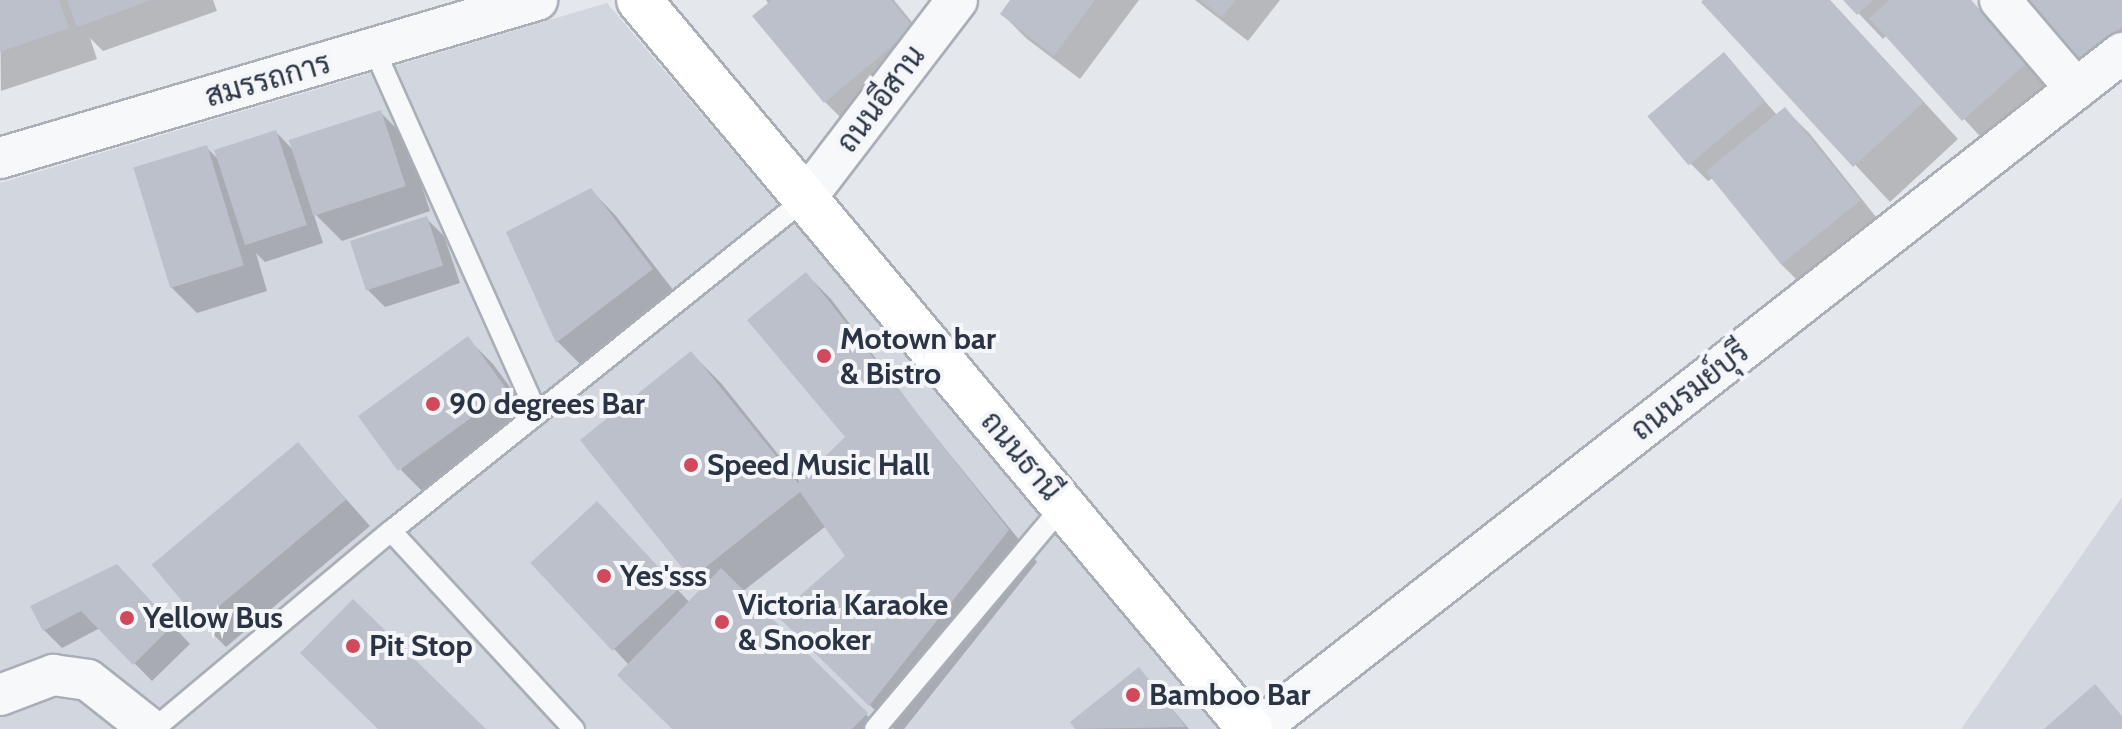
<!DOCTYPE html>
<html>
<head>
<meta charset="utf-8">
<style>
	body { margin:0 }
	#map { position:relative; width:2122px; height:729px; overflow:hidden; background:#e4e7ec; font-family:Cabin,Sarabun,sans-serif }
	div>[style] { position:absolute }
	.built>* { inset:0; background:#d2d6de }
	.shadow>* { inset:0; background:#0003 }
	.building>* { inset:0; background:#bbc0ca; transform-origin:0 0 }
	.roads { filter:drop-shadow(2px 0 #a9aeb7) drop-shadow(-2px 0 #a9aeb7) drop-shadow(0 2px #a9aeb7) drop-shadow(0 -2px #a9aeb7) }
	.lane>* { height:20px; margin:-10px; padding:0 10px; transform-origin:10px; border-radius:10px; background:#f7f8fa }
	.street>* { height:40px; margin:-20px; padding:0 20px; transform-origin:20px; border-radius:20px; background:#f7f8fa }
	.secondary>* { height:44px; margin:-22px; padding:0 22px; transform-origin:22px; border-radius:22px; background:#fff }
	.dots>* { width:22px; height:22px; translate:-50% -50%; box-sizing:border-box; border:4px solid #f4f6f9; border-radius:50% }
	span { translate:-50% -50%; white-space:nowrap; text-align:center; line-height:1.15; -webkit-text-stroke:8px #f4f6f9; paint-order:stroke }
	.street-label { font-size:30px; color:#2b3445 }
	.poi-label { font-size:30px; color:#2b3445; font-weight:700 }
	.left { translate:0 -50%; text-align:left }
</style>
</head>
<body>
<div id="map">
	<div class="built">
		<div style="clip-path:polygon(607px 3px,1224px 729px,0 729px,0 183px)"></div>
		<div style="clip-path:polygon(2122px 497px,2122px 729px,1961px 729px,2120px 500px)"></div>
	</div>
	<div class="shadow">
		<div style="clip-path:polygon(0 0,213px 0,217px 11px,103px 51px,90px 38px,97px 59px,1px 91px)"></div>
		<div style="clip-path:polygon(766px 0,894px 0,938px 54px,850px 127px,825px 102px)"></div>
		<div style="clip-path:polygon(1013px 0,1139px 0,1080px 79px,1027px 39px,1002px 14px)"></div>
		<div style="clip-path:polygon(1195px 0,1280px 0,1248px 41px)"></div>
		<div style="clip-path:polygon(1706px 0,1830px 0,1958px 139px,1890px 202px,1703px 2px)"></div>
		<div style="clip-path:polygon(1846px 0,1971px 0,2051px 89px,1988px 145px,1887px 35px,1883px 39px)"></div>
		<div style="clip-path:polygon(2026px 0,2122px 0,2122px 72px,2101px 88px)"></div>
		<div style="clip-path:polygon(1724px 55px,1777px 115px,1785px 109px,1810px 134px,1884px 227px,1806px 289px,1781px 264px,1713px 178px,1708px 181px,1690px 163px)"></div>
		<div style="clip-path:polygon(381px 113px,406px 138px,430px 211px,342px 241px,313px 212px,323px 243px,265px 262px,256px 253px,267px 291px,197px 313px,171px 287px,206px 147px,220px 161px,276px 132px,295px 152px)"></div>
		<div style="clip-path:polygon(591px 190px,616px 216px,677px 295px,583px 367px,558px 342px,508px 233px)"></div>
		<div style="clip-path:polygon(426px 218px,444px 236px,460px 283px,385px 307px,367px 289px)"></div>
		<div style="clip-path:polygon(806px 274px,831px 299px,922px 420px,1037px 562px,904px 729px,894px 729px,780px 616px,847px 556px,826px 526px,742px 592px,881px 729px,674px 729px,629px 665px,534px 563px,622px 529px,690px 603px,704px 589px,582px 440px,691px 353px,721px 383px,801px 483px,849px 439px)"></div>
		<div style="clip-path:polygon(468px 339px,493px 364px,532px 417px,426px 495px,401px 470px)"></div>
		<div style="clip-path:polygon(298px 445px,370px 526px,226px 647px,201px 622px)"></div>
		<div style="clip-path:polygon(134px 584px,190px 644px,152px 681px,100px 628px,62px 648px,44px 630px,33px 607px)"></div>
		<div style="clip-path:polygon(1139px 670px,1189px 729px,1078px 729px,1073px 722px)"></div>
	</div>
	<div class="building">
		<div style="clip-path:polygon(0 0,59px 0,69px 28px,0 52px)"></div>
		<div style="clip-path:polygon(67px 0,152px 0,77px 27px)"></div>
		<div style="clip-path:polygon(772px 0,891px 0,914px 28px,824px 103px,752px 16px)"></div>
		<div style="clip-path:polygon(1010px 0,1095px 0,1054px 56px,1000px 14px)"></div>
		<div style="clip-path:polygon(1200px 0,1236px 0,1222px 17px)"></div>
		<div style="clip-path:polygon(1703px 0,1829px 0,1924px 102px,1853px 167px,1701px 2px)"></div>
		<div style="clip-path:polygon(1843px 0,1873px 0,1857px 15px)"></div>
		<div style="clip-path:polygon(1889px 0,1971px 0,2027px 63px,1962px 121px,1869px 18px)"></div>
		<div style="clip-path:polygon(2024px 0,2122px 0,2122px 27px,2074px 65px)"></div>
		<div style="left:1724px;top:52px;width:64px;height:100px;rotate:50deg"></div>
		<div style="left:1785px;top:107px;width:120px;height:102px;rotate:51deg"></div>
		<div style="left:381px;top:110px;width:80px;height:97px;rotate:72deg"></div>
		<div style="left:276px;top:130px;width:100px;height:65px;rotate:72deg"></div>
		<div style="left:207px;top:145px;width:126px;height:77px;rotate:73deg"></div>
		<div style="clip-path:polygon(591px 188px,653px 269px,556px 343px,506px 232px)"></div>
		<div style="left:427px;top:216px;width:52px;height:81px;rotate:72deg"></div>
		<div style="clip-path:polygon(806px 272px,1009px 530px,869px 706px,777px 616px,845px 556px,800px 492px,691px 579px,580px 440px,691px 351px,798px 483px,845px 437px,747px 320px)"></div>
		<div style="left:468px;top:336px;width:68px;height:136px;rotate:54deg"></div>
		<div style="left:298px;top:442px;width:75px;height:191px;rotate:50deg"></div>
		<div style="left:597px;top:501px;width:120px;height:91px;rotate:47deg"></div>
		<div style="clip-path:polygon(117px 564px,173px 625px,133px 665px,81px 611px,43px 631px,30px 606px)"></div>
		<div style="clip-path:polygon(721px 568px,868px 713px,852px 729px,672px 729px,617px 675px)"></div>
		<div style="clip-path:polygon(353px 599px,486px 729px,378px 729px,300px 653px)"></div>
		<div style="clip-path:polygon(1139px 667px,1186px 727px,1075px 729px,1070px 722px)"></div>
		<div style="clip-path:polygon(2095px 684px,2122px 716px,2122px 729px,2044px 729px)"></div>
	</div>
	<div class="roads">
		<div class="lane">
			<div style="left:374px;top:49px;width:400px;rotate:65.9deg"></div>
			<div style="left:391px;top:531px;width:270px;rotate:47.3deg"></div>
			<div style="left:154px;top:729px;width:309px;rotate:-39.9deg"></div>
			<div style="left:391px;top:531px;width:531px;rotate:-38.73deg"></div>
			<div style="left:875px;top:729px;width:292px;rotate:-49.9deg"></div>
		</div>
		<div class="street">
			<div style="left:2000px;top:0;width:117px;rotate:49.5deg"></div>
			<div style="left:0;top:158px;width:560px;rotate:-16.4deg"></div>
			<div style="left:805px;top:199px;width:250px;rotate:-52.6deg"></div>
			<div style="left:0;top:695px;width:57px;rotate:-20.7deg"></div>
			<div style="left:53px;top:675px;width:35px;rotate:8deg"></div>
			<div style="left:88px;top:680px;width:79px;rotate:38.3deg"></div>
			<div style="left:1258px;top:729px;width:1097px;rotate:-38.04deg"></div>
		</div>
		<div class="secondary">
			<div style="left:639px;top:0;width:951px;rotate:50.03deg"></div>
		</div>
	</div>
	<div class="dots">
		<div style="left:824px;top:356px;background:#d1495b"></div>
		<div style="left:433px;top:404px;background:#d1495b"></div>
		<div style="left:691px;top:465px;background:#d1495b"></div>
		<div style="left:604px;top:576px;background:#d1495b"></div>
		<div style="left:127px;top:618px;background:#d1495b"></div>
		<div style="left:722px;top:622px;background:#d1495b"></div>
		<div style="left:353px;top:646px;background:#d1495b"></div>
		<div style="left:1133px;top:695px;background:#d1495b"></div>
	</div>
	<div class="street-label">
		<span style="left:268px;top:80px;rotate:-16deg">สมรรถการ</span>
		<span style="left:881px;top:99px;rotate:-53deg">ถนนอีสาน</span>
		<span style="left:1690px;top:391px;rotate:-38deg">ถนนรมย์บุรี</span>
		<span style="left:1021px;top:456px;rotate:50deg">ถนนธานี</span>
	</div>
	<div class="poi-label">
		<span class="left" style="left:840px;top:356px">Motown bar<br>&amp; Bistro</span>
		<span class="left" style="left:449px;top:404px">90 degrees Bar</span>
		<span class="left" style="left:707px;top:465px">Speed Music Hall</span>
		<span class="left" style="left:620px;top:576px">Yes'sss</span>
		<span class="left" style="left:738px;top:622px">Victoria Karaoke<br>&amp; Snooker</span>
		<span class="left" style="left:143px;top:618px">Yellow Bus</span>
		<span class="left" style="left:369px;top:646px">Pit Stop</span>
		<span class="left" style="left:1149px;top:695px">Bamboo Bar</span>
	</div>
</div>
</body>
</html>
